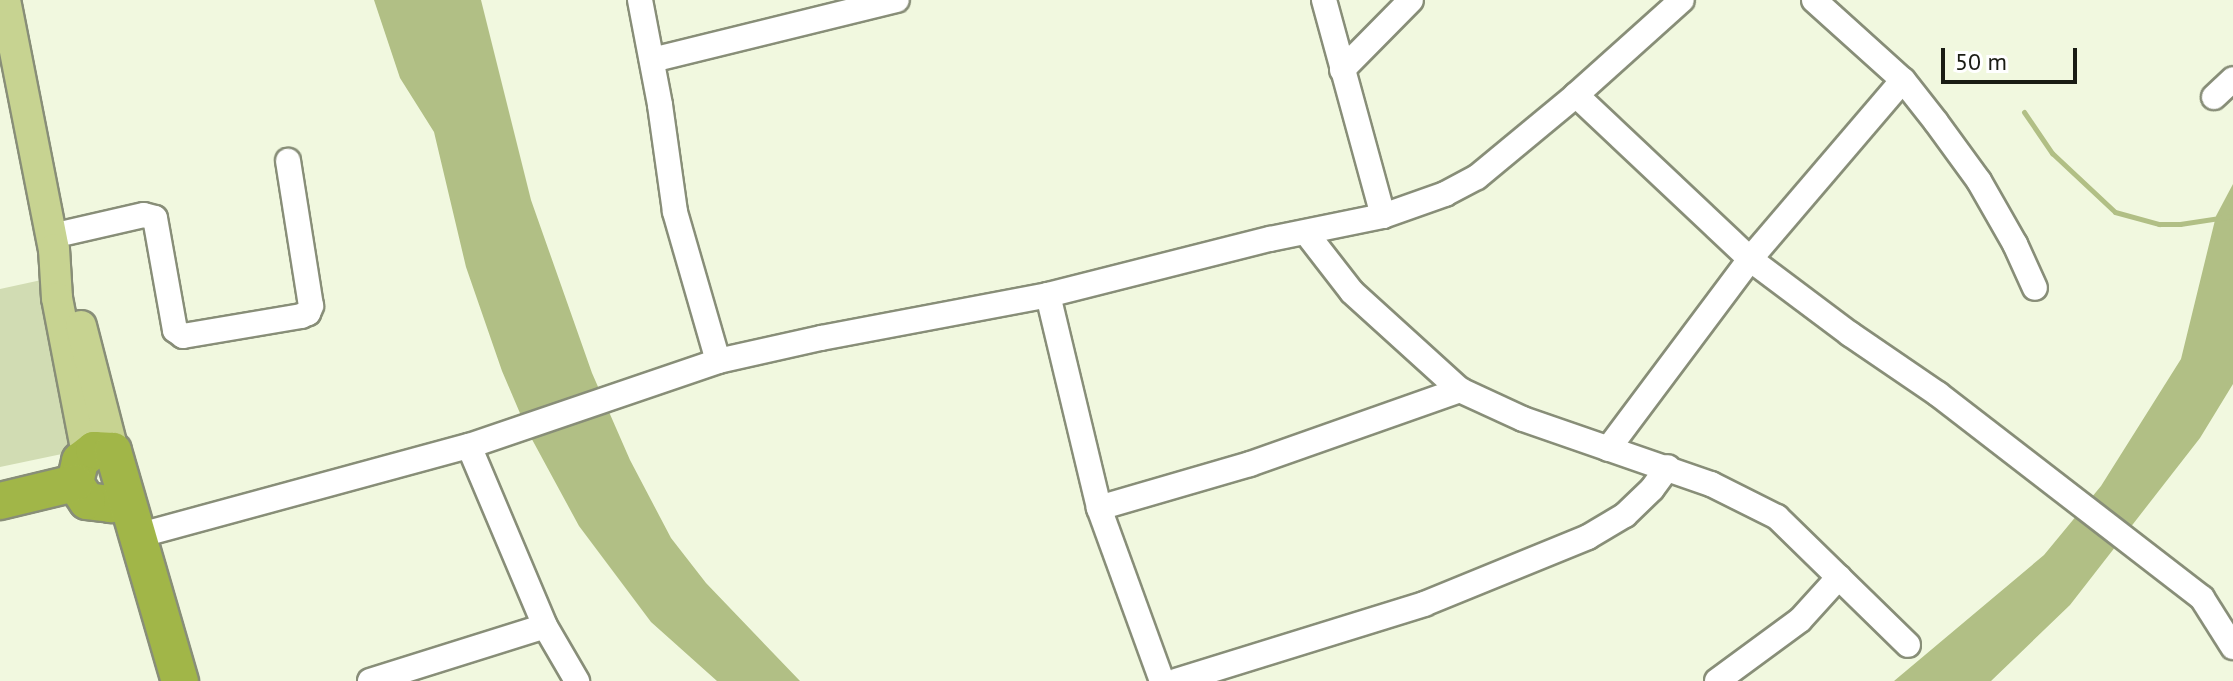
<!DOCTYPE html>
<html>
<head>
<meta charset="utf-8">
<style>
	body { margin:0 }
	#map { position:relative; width:2233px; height:681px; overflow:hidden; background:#f1f8df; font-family:"PT Sans",sans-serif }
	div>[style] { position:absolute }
	.green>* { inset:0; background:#d1dcb3 }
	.forest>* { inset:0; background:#b1bf85 }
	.stream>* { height:5px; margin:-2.5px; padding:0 2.5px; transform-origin:2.5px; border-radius:2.5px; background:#b1bf85 }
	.roads { filter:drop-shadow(2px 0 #888e78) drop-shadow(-2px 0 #888e78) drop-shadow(0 2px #888e78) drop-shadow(0 -2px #888e78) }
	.minor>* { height:24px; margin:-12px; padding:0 12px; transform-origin:12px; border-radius:12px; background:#fff }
	.major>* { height:30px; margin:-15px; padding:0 15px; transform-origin:15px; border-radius:15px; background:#c7d391 }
	.highway>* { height:36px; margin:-18px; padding:0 18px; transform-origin:18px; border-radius:18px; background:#a1b648 }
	span { translate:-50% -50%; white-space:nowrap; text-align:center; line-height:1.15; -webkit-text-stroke:6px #fff; paint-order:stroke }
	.scale { position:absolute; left:1941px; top:48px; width:136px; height:36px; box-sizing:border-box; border:4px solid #1a1c14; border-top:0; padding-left:10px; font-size:24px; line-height:28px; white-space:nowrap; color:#1a1c14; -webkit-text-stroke:6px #fff; paint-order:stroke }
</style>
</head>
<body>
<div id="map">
	<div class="green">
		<div style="clip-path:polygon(46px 279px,81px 450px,0 467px,0 289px)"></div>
	</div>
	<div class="forest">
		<div style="clip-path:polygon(374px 0,481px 0,531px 200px,592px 373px,630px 460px,671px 538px,706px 583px,800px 681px,717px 681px,651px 622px,579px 526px,528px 432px,502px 371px,466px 267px,434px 132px,400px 78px)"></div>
		<div style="clip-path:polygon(2233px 184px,2233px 384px,2200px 438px,2070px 605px,1991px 681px,1894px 681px,2044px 555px,2101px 486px,2181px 359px,2216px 216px)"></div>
	</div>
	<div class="stream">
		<div style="left:2024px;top:112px;width:50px;rotate:55.7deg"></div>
		<div style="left:2052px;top:153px;width:86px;rotate:43.1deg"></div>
		<div style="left:2115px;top:212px;width:46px;rotate:15.3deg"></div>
		<div style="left:2159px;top:224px;width:21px"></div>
		<div style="left:2180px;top:224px;width:54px;rotate:-8.6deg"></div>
	</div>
	<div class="roads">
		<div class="minor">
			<div style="left:640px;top:0;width:107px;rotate:79.2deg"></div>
			<div style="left:660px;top:105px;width:108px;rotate:82deg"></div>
			<div style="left:675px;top:212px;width:155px;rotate:73.9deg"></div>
			<div style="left:1324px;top:0;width:224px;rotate:74.7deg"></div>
			<div style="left:1814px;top:0;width:120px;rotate:42deg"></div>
			<div style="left:1903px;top:80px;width:53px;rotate:51.8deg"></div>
			<div style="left:1936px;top:122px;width:73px;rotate:53.9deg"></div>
			<div style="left:1979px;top:181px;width:73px;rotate:60.3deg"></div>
			<div style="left:2015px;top:244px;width:48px;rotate:65.6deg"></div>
			<div style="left:652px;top:60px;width:252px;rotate:-13.8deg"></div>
			<div style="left:1342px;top:70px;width:98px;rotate:-45.4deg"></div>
			<div style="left:1576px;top:95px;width:239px;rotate:43.3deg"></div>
			<div style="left:1750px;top:259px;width:125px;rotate:36.9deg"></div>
			<div style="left:1850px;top:334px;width:107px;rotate:34.3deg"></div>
			<div style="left:1938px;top:394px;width:334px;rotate:37.7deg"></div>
			<div style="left:2202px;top:598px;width:58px;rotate:57.7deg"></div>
			<div style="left:2214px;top:97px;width:26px;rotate:-43deg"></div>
			<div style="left:1307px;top:234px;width:73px;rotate:52.2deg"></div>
			<div style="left:1352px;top:292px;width:146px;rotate:42.2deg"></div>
			<div style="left:1460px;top:390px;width:69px;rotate:24.7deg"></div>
			<div style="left:1523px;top:419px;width:199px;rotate:19.1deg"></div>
			<div style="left:1711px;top:484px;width:74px;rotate:26.6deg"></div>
			<div style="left:1777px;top:517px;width:183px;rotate:44.3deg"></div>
			<div style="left:52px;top:236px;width:94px;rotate:-12.9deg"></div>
			<div style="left:144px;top:215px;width:11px;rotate:15deg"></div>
			<div style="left:155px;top:218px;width:114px;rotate:79.9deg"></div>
			<div style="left:175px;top:330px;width:10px;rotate:37deg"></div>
			<div style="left:183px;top:336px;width:120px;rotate:-9.6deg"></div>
			<div style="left:301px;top:316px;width:8px;rotate:-23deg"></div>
			<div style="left:308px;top:313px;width:8px;rotate:-67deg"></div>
			<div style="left:311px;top:306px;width:147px;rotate:-99deg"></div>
			<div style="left:1048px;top:295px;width:219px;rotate:76.5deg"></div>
			<div style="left:1099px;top:508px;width:184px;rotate:70deg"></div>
			<div style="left:469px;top:446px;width:195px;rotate:67.1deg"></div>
			<div style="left:545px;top:626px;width:64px;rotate:59.8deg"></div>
			<div style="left:1608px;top:449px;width:237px;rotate:-53.2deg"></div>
			<div style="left:1750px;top:259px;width:235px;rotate:-49.5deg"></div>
			<div style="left:1099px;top:508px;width:157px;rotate:-16.2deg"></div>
			<div style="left:1250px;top:464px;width:223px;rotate:-19.4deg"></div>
			<div style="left:137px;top:536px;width:344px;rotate:-15.2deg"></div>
			<div style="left:469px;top:446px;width:263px;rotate:-18.8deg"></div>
			<div style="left:718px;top:361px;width:106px;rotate:-12.6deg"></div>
			<div style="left:821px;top:338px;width:231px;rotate:-10.7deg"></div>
			<div style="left:1048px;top:295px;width:229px;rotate:-14.2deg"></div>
			<div style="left:1270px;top:239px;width:115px;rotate:-11.5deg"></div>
			<div style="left:1383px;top:216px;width:66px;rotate:-19.5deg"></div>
			<div style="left:1445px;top:194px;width:36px;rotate:-28deg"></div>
			<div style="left:1477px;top:177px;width:129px;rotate:-39.6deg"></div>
			<div style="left:1576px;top:95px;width:142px;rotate:-41.9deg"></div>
			<div style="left:370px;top:681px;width:183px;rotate:-17.4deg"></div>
			<div style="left:1176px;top:681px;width:260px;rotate:-17.2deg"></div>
			<div style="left:1424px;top:604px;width:177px;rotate:-22.2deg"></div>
			<div style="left:1588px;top:537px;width:43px;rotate:-30.7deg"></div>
			<div style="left:1625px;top:515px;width:37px;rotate:-44deg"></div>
			<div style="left:1652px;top:489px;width:27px;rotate:-54deg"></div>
			<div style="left:1717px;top:681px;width:103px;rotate:-36.3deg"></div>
			<div style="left:1800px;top:620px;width:58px;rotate:-47.8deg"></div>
		</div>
		<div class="major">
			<div style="left:5px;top:0;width:254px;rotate:78.9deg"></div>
			<div style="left:54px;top:249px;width:49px;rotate:86.5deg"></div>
			<div style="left:57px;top:298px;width:159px;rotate:79.1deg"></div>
			<div style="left:81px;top:326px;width:129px;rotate:75.6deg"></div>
		</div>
		<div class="highway">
			<div style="left:125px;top:495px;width:17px;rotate:147deg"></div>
			<div style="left:111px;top:504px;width:24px;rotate:-173deg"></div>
			<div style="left:87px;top:501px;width:22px;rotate:-124deg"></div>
			<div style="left:75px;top:483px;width:23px;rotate:-77deg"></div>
			<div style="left:80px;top:461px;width:18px;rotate:-38deg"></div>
			<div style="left:94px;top:450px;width:19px;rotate:3deg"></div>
			<div style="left:113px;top:451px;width:240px;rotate:73.8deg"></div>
			<div style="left:0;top:501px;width:77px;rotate:-13.5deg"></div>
		</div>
	</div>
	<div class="scale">50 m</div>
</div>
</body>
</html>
